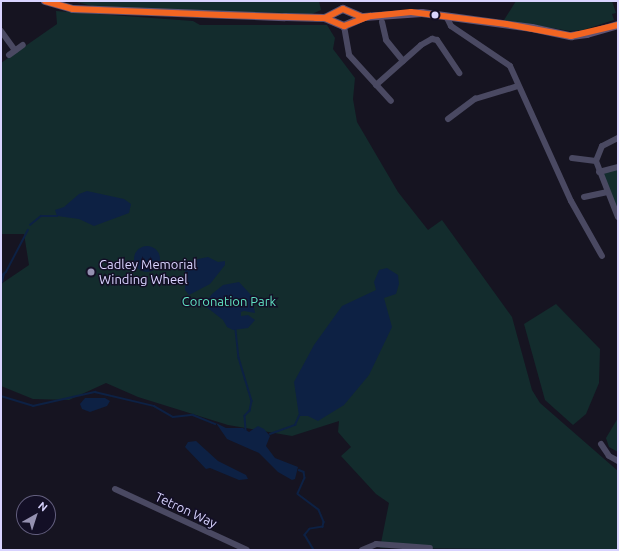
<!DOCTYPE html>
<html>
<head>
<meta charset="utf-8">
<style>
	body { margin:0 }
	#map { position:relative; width:619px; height:551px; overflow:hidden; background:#161421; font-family:Ubuntu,sans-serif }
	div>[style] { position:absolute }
	.green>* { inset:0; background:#132c2d }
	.water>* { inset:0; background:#0d2144 }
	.round { border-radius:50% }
	.stream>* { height:1.5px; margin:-0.75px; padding:0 0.75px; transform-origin:0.75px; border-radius:0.75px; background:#0d2144 }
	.minor>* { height:6px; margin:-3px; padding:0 3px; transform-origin:3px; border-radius:3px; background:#4a4962 }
	.major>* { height:8px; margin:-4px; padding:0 4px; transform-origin:4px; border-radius:4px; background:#5e5373 }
	.bus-1>* { height:6px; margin:-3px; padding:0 3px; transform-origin:3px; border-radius:3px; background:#f26522 }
	.dots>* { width:11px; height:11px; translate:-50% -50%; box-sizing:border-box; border:2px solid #130f26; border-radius:50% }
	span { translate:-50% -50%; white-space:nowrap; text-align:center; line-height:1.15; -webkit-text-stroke:3px #130f26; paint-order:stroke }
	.poi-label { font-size:13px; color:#d9d4ff }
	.left { translate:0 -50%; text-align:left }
	.park-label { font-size:13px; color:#5fe0c0 }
	.street-label { font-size:13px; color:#d9d4ff }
	.frame { position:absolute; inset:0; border:2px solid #d9d4ff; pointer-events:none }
	.north { position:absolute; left:16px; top:495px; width:40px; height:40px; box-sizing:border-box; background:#130f26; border:1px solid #625e7d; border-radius:50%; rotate:39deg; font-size:11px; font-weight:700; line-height:16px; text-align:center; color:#d9d4ff }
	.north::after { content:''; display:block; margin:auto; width:14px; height:18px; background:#9591b1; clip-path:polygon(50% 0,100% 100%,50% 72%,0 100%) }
</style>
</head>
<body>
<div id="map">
	<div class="green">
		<div style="clip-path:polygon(73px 1px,319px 1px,321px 10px,312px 14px,130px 8px,92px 6px)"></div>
		<div style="clip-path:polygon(516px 1px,612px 1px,616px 13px,612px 14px,614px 20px,583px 30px,570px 31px,504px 20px)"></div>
		<div style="clip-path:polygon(56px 11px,193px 21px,200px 25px,327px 25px,335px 38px,333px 49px,355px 78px,353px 99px,357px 122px,398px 192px,428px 230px,442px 220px,512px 317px,532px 390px,540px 403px,618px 471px,618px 550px,380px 548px,389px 503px,376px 494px,341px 456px,351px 447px,338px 432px,339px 421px,292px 436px,228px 425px,138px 397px,106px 383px,69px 400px,33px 399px,1px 386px,1px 284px,29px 265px,24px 234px,1px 234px,1px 63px,57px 24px)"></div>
		<div style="clip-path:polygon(618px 169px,618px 212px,602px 172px)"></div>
		<div style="clip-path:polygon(556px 304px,600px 349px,599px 383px,586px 414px,573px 425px,545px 400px,524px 324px)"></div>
		<div style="clip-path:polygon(618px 418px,618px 452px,609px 447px,606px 438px)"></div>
	</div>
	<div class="water">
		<div style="clip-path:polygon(87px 191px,124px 199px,131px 204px,129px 213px,94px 226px,79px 219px,57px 216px,55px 210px,64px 207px,79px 194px)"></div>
		<div class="round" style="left:134px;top:246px;width:26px;height:26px"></div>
		<div style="clip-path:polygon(208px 257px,218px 262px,225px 261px,225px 265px,210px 284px,189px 295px,185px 290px,185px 270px,193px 260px)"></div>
		<div style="clip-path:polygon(387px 268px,398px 275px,399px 284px,396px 294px,384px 298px,392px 327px,369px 375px,344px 405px,318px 421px,308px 416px,299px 416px,294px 382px,314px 345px,342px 306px,376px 290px,374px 282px,379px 270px)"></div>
		<div style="clip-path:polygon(239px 282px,251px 295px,255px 313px,244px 311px,241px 312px,241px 316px,248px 315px,255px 320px,248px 328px,233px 330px,227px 327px,223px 320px,204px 305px,212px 294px,223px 285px)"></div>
		<div style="clip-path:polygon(85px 398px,105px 398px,110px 401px,107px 406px,90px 412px,82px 409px,80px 404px)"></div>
		<div style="clip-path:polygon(216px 423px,226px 428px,243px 428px,249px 432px,258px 426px,264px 429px,270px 436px,266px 446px,275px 458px,298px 467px,295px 479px,292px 480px,278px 472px,259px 453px,227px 439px)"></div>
		<div style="clip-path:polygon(196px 441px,218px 461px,246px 475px,248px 479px,239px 480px,210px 468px,206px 469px,185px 447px,188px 442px)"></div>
	</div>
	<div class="stream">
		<div style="left:30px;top:225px;width:14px;rotate:-39deg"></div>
		<div style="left:41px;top:216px;width:16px"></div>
		<div style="left:1px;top:276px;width:6px;rotate:-39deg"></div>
		<div style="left:6px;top:272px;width:47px;rotate:-62.4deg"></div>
		<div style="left:2px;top:282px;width:8px;rotate:-76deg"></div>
		<div style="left:236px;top:330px;width:28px;rotate:84deg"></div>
		<div style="left:239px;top:358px;width:45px;rotate:73.2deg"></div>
		<div style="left:252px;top:401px;width:10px;rotate:101deg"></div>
		<div style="left:250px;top:411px;width:7px;rotate:135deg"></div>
		<div style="left:245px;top:416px;width:14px;rotate:86deg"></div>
		<div style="left:1px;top:396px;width:34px;rotate:17deg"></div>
		<div style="left:33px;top:406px;width:64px;rotate:-12.7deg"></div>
		<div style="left:95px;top:392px;width:61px;rotate:13.3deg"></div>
		<div style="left:154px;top:406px;width:22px;rotate:30deg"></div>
		<div style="left:173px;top:417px;width:20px;rotate:-6deg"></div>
		<div style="left:193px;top:415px;width:24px;rotate:22deg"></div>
		<div style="left:270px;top:434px;width:27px;rotate:-20deg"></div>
		<div style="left:295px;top:425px;width:10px;rotate:-66deg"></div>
		<div style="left:299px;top:470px;width:5px;rotate:22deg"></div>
		<div style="left:304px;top:472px;width:6px;rotate:81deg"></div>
		<div style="left:305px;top:478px;width:17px;rotate:114deg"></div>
		<div style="left:298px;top:494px;width:26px;rotate:37deg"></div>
		<div style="left:319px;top:510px;width:13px;rotate:67deg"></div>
		<div style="left:324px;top:522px;width:5px;rotate:101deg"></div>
		<div style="left:323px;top:527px;width:13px;rotate:171deg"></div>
		<div style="left:310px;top:529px;width:8px;rotate:130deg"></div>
		<div style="left:305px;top:535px;width:17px;rotate:59deg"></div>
	</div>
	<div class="minor">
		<div style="left:446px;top:16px;width:11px;rotate:63deg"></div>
		<div style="left:451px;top:26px;width:71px;rotate:34.1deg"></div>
		<div style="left:510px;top:66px;width:148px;rotate:65.7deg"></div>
		<div style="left:571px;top:201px;width:63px;rotate:60.6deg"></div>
		<div style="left:382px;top:22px;width:18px;rotate:77deg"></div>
		<div style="left:386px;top:40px;width:27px;rotate:51deg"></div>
		<div style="left:344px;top:26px;width:29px;rotate:80deg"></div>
		<div style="left:349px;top:55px;width:62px;rotate:47.6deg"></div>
		<div style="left:1px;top:31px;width:24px;rotate:54deg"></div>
		<div style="left:9px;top:55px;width:17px;rotate:-36deg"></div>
		<div style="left:376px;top:85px;width:60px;rotate:-41.6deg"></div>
		<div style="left:421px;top:45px;width:13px;rotate:-29deg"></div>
		<div style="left:432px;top:39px;width:5px;rotate:11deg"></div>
		<div style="left:437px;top:40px;width:40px;rotate:56deg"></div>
		<div style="left:448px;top:119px;width:34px;rotate:-37deg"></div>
		<div style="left:475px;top:99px;width:45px;rotate:-16.8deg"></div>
		<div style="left:618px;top:138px;width:18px;rotate:153deg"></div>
		<div style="left:602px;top:146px;width:16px;rotate:112deg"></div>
		<div style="left:596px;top:161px;width:60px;rotate:68.6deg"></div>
		<div style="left:572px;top:158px;width:24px;rotate:7deg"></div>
		<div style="left:599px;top:172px;width:20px;rotate:-15deg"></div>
		<div style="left:584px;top:197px;width:24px;rotate:-12deg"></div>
		<div style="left:601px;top:444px;width:14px;rotate:56deg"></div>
		<div style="left:609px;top:456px;width:10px;rotate:29deg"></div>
		<div style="left:115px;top:489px;width:145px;rotate:24.8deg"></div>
		<div style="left:362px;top:550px;width:15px;rotate:-23deg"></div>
		<div style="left:376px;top:544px;width:54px;rotate:4.2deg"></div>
	</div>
	<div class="major">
		<div style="left:45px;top:1px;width:29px;rotate:16deg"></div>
		<div style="left:73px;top:9px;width:212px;rotate:2.2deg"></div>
		<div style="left:285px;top:17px;width:40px;rotate:1.4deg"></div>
		<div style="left:325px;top:18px;width:20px;rotate:-27deg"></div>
		<div style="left:343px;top:9px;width:21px;rotate:23deg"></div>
		<div style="left:325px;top:18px;width:21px;rotate:23deg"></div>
		<div style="left:344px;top:26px;width:22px;rotate:-24deg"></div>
		<div style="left:364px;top:17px;width:58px;rotate:-3.9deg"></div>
		<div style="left:422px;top:13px;width:111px;rotate:7.8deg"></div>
		<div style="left:532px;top:28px;width:40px;rotate:12deg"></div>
		<div style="left:571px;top:36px;width:16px;rotate:-7deg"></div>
		<div style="left:587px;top:34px;width:32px;rotate:-16deg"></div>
	</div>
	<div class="bus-1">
		<div style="left:45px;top:1px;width:29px;rotate:16deg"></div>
		<div style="left:73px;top:9px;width:149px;rotate:2.3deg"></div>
		<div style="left:222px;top:15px;width:103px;rotate:1.7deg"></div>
		<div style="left:325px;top:18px;width:20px;rotate:-27deg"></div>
		<div style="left:343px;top:9px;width:21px;rotate:23deg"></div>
		<div style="left:362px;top:17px;width:49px;rotate:-5.8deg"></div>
		<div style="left:411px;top:12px;width:96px;rotate:7.2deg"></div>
		<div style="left:506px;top:24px;width:66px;rotate:10.5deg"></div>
		<div style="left:571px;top:36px;width:48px;rotate:-13.2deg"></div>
		<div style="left:316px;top:18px;width:9px"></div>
		<div style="left:325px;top:18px;width:21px;rotate:23deg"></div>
		<div style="left:344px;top:26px;width:28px;rotate:-21deg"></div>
	</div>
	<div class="dots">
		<div style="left:435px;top:15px;background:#d9d4ff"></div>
		<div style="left:91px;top:272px;background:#9591b1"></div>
	</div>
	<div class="poi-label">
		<span class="left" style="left:99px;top:272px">Cadley Memorial<br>Winding Wheel</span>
	</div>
	<div class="park-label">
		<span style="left:229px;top:301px">Coronation Park</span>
	</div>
	<div class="street-label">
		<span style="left:186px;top:510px;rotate:25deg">Tetron Way</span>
	</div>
	<div class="frame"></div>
	<div class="north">N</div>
</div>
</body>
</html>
